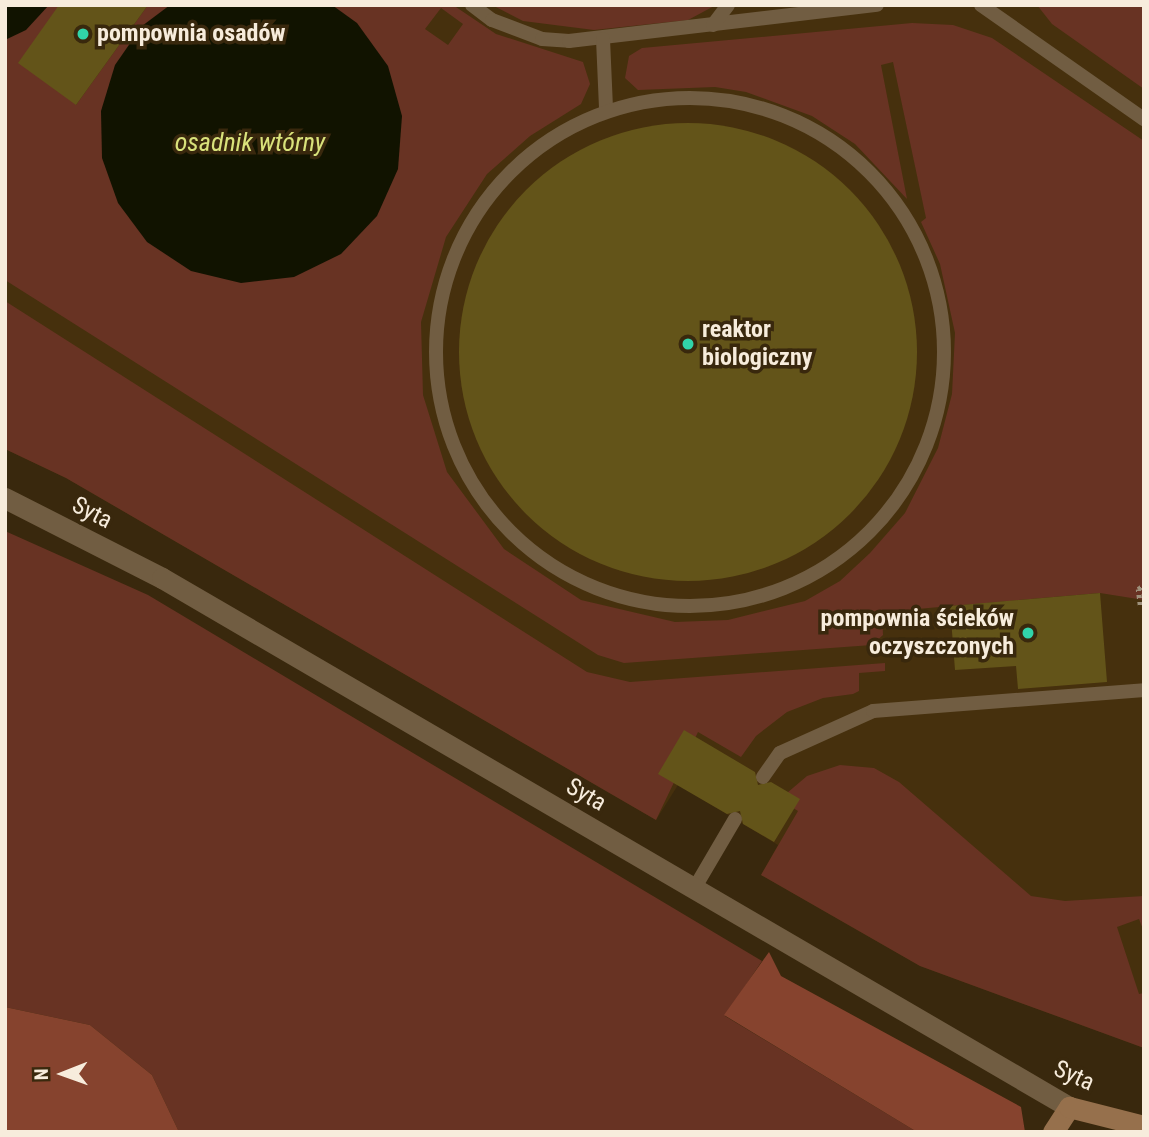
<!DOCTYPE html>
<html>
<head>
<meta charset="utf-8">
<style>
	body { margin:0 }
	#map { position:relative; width:1149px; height:1137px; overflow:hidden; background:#39280d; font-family:"Roboto Condensed",sans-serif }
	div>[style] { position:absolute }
	.built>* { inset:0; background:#46300d }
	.green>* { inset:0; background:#683323 }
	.forest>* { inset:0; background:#86432e }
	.water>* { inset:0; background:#111300 }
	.building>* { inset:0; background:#635419 }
	.round { border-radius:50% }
	.path>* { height:4.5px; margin-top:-2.25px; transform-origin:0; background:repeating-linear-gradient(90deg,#9e917b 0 3.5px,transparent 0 7px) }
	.lane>* { height:14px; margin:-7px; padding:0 7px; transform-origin:7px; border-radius:7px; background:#715d42 }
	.lane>.ring { margin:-7px; padding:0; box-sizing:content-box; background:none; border:14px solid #715d42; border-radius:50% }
	.street>* { height:21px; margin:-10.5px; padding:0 10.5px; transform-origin:10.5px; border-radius:10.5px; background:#715d42 }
	.secondary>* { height:21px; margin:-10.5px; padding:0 10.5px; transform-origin:10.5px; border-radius:10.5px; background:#96704c }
	.dots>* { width:19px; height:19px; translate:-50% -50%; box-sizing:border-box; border:4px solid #39280d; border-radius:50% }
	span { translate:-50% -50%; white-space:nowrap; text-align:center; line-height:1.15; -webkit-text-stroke:7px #39280d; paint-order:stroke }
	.poi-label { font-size:24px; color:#f7ecdc; font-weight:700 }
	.left { translate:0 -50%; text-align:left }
	.right { translate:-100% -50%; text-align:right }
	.street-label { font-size:24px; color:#f7ecdc }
	.water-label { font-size:26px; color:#d9e27b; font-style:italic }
	.frame { position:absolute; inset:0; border:7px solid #f7ecdc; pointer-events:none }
	.north { position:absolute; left:28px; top:1039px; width:70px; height:70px; -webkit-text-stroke:5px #39280d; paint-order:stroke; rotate:269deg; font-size:19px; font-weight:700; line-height:28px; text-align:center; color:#f7ecdc }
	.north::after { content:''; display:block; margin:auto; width:24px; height:32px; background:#f7ecdc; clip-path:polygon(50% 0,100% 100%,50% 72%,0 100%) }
</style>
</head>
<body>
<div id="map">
	<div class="built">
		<div style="clip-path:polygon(5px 5px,1144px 5px,1144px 1048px,920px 966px,761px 875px,778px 845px,678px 785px,656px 820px,66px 478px,5px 449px)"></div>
	</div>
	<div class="green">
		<div style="clip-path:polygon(evenodd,5px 5px,59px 5px,76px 105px,148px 5px,453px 5px,496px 34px,583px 62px,590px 84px,581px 104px,530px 136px,487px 174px,446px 237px,421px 322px,423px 395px,447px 472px,504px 549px,581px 600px,675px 622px,728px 620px,805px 601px,840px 581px,870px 553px,905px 513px,938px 448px,952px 394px,955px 333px,940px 264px,921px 222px,926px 218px,893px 62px,881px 65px,907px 199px,855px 144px,812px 116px,746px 92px,715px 87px,638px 90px,625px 78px,629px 56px,642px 48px,912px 23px,953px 25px,992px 38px,1144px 141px,1144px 600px,1100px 593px,882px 612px,883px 635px,872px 645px,624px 663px,598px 655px,5px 280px,5px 5px,441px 8px,463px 24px,448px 45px,425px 29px,441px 8px)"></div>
		<div style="clip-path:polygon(492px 5px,716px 5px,688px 20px,594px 30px,523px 21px)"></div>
		<div style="clip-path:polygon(1037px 5px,1144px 5px,1144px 89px,1052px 24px)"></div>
		<div style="clip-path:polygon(5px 301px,587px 672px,630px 682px,885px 663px,885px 671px,859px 673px,859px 691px,853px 694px,823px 698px,787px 712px,756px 736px,741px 757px,698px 732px,656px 820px,66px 478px,5px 449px)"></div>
		<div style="clip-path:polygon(5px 531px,148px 595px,762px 961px,725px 1016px,917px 1132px,179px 1132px,152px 1075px,90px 1025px,5px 1007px)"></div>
		<div style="clip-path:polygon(840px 765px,874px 768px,899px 782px,1031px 896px,1065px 901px,1144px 896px,1144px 932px,1139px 919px,1117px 927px,1139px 994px,1144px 993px,1144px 1048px,920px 966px,761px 875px,798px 811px,782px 801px,787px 793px,807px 776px)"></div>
	</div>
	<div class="forest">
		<div style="clip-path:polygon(769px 952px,781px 976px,1021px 1107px,1025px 1132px,917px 1132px,724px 1015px)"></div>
		<div style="clip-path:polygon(5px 1007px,90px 1025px,152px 1075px,179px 1132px,5px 1132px)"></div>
	</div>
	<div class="water">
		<div style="clip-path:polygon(5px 5px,49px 5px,26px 30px,5px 40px)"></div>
		<div style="clip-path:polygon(170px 5px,332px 5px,357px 23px,388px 66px,402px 116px,398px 169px,377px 216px,341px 254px,294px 277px,241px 283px,191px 271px,147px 242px,118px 203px,102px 158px,101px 111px,115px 65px,142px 26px)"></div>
	</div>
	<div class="building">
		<div style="clip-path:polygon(59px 5px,148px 5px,76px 105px,18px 63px)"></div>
		<div class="round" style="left:459px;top:123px;width:458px;height:458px"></div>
		<div style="clip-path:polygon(1100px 593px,1107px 682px,1018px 689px,1016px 666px,955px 670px,950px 606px)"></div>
		<div style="clip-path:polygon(684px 730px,755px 772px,758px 785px,771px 782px,800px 799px,774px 842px,743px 824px,740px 811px,727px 814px,658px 774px)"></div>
	</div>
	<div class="path">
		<div style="left:1140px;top:605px;width:16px;rotate:-97deg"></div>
		<div style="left:1138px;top:589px;width:7px;rotate:-34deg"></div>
	</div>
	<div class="lane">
		<div style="left:472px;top:5px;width:25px;rotate:37deg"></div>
		<div style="left:492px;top:20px;width:53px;rotate:20.8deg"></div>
		<div style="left:542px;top:39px;width:27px;rotate:4deg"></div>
		<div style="left:569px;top:41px;width:310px;rotate:-6.7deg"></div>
		<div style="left:981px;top:5px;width:199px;rotate:35deg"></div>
		<div style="left:713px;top:25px;width:25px;rotate:-53deg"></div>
		<div style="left:603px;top:39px;width:70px;rotate:87.5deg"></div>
		<div class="ring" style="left:436px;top:98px;width:494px;height:494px"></div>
		<div style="left:763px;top:777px;width:29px;rotate:-55deg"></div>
		<div style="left:780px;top:753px;width:102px;rotate:-24.3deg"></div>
		<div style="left:873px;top:711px;width:272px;rotate:-4.4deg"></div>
		<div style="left:694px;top:889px;width:81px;rotate:-59.6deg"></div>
	</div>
	<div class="street">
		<div style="left:5px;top:498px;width:176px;rotate:27deg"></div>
		<div style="left:162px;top:578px;width:1050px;rotate:30.25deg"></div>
	</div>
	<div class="secondary">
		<div style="left:1053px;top:1132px;width:30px;rotate:-57deg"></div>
		<div style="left:1069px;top:1107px;width:77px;rotate:14.2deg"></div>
	</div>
	<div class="dots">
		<div style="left:83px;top:34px;background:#31d4a9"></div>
		<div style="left:688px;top:344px;background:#31d4a9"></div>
		<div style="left:1028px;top:633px;background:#31d4a9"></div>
	</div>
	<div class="poi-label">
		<span class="left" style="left:97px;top:34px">pompownia osadów</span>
		<span class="left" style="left:702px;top:344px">reaktor<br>biologiczny</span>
		<span class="right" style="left:1014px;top:633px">pompownia ścieków<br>oczyszczonych</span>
	</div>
	<div class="street-label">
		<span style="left:92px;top:513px;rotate:27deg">Syta</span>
		<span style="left:586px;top:795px;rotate:30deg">Syta</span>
		<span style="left:1074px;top:1076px;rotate:24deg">Syta</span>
	</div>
	<div class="water-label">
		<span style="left:250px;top:143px">osadnik wtórny</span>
	</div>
	<div class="frame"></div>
	<div class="north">N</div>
</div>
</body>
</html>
